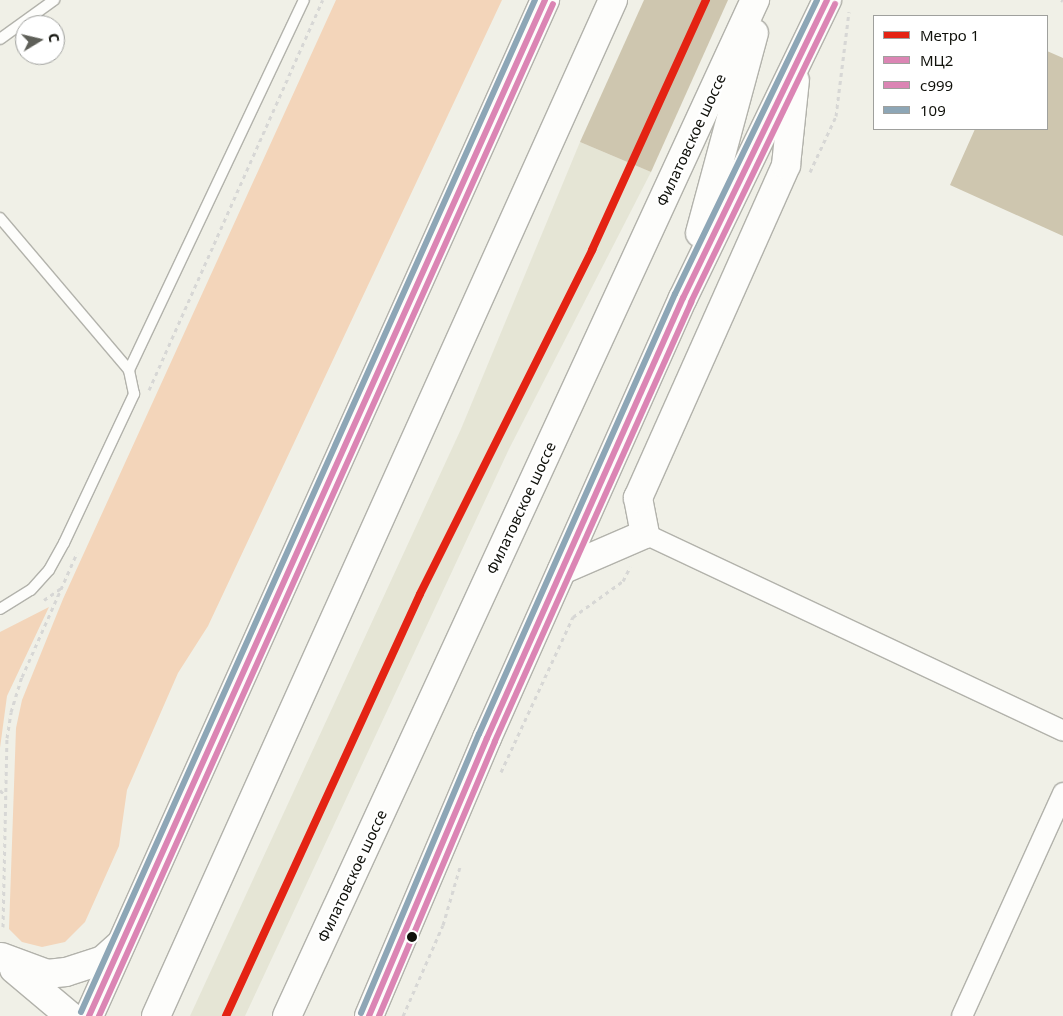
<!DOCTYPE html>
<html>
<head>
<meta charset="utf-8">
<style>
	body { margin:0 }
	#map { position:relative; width:1063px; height:1016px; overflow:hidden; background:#f0f0e7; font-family:"Noto Sans",sans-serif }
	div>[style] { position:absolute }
	.built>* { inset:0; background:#e5e5d5 }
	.green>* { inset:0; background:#f3d5ba }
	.building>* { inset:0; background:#cec6af }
	.path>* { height:3px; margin-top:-1.5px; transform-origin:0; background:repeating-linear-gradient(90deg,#d7d7d5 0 4px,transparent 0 8px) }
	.roads { filter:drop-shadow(1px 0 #b2b2ab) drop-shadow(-1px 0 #b2b2ab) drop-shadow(0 1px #b2b2ab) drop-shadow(0 -1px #b2b2ab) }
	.lane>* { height:10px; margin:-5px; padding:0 5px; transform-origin:5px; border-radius:5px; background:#fdfdfb }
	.street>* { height:20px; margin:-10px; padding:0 10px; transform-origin:10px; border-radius:10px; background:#fdfdfb }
	.secondary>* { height:28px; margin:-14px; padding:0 14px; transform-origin:14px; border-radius:14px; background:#fdfdfb }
	.bus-1>* { height:6px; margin:-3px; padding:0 3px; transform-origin:3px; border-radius:3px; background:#db85b4 }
	.bus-2>* { height:6px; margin:-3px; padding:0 3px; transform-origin:3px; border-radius:3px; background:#db85b4 }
	.bus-3>* { height:6px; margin:-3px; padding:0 3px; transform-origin:3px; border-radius:3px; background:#8da6b6 }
	.metro-1>* { height:8px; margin:-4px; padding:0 4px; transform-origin:4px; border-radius:4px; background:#e42313 }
	.dots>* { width:14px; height:14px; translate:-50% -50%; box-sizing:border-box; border:2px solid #fff; border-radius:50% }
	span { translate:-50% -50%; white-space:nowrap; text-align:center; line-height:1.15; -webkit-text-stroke:4.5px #fff; paint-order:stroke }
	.street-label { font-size:15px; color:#10110b }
	.legend { position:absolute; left:873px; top:15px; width:175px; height:115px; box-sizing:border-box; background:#fff; border:1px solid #9fa09d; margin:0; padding:6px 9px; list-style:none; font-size:15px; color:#10110b }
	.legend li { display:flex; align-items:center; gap:10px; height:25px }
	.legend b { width:25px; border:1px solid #9fa09d }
	.north { position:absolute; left:15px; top:15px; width:50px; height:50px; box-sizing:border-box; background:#fff; border:1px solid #9fa09d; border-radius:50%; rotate:81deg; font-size:14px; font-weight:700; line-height:20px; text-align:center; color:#10110b }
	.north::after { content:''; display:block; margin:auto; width:18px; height:22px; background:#5e5f58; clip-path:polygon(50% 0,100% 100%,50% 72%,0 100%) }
</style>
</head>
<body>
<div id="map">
	<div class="built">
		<div style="clip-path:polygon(580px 142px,651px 172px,509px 449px,245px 1016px,190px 1016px,461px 429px)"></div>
	</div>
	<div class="green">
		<div style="clip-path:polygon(336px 0,502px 0,208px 626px,178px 673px,127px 790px,119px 846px,85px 922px,65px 942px,42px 947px,22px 942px,9px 929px,16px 728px,22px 700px,63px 599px)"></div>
		<div style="clip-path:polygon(49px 607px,7px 696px,0 748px,0 632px)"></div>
	</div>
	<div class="building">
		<div style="clip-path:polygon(644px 0,728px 0,651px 172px,580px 142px)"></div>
		<div style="clip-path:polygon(1047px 51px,1063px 58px,1063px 236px,950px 185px,975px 129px,1047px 129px)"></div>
	</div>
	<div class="path">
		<div style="left:1061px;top:0;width:2px;rotate:27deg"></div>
		<div style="left:810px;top:172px;width:62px;rotate:-65.1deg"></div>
		<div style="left:836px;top:116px;width:105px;rotate:-82.9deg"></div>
		<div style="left:149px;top:390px;width:427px;rotate:-66deg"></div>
		<div style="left:44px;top:600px;width:21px;rotate:-35deg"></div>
		<div style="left:501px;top:772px;width:171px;rotate:-65.1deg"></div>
		<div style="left:573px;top:617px;width:62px;rotate:-35.8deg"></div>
		<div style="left:623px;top:581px;width:16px;rotate:-63deg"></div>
		<div style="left:0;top:790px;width:9px;rotate:49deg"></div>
		<div style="left:3px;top:927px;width:189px;rotate:-88.8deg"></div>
		<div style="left:7px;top:738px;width:26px;rotate:-81deg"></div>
		<div style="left:11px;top:712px;width:37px;rotate:-73deg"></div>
		<div style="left:22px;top:677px;width:136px;rotate:-66.1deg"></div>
		<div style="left:403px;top:1016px;width:99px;rotate:-66.3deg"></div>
		<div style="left:443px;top:925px;width:60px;rotate:-73.7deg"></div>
	</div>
	<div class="roads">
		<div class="lane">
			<div style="left:0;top:39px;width:67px;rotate:-35.8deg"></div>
			<div style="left:0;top:218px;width:199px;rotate:49.7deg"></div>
			<div style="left:0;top:609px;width:36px;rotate:-32deg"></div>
			<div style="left:31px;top:590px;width:27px;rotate:-48deg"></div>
			<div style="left:49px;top:570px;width:31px;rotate:-61deg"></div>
			<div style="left:64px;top:543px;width:165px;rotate:-64.8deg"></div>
			<div style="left:134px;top:394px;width:25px;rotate:-102deg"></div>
			<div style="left:129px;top:370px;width:409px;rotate:-64.7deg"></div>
		</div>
		<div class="street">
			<div style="left:645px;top:534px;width:462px;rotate:25.2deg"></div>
			<div style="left:962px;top:1016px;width:245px;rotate:-65.6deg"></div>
		</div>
		<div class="secondary">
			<div style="left:700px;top:233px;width:207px;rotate:-74.9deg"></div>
			<div style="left:562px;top:570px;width:90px;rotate:-23.4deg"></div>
			<div style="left:645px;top:534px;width:37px;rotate:-101deg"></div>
			<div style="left:638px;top:498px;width:364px;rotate:-66deg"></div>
			<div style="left:786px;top:165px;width:85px;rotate:-84deg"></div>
			<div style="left:1px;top:957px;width:49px;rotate:20.3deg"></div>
			<div style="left:47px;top:974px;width:19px;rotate:-6deg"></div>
			<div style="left:66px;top:972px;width:39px;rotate:-18deg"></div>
			<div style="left:103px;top:960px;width:24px;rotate:-42deg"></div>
			<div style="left:14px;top:969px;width:73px;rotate:40deg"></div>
			<div style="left:89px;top:1016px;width:1114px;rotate:-65.83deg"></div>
			<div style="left:156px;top:1016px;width:1114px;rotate:-65.78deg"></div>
			<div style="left:287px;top:1016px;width:1119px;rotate:-65.27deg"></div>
			<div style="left:369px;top:1016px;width:302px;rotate:-67deg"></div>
			<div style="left:487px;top:738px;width:482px;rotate:-66deg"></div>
			<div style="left:683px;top:298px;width:331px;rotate:-64.2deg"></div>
		</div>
	</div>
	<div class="bus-1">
		<div style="left:89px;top:1016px;width:1114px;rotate:-65.83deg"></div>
		<div style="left:369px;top:1016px;width:302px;rotate:-67deg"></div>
		<div style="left:487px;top:738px;width:482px;rotate:-66deg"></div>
		<div style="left:683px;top:298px;width:331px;rotate:-64.2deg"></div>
	</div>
	<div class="bus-2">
		<div style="left:99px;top:1016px;width:1109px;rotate:-65.84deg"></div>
		<div style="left:379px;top:1016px;width:298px;rotate:-67.1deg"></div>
		<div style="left:495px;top:741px;width:481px;rotate:-65.9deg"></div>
		<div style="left:691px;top:302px;width:331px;rotate:-64.2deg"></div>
	</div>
	<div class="bus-3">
		<div style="left:81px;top:1012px;width:1109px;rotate:-65.84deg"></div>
		<div style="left:361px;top:1013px;width:303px;rotate:-67.1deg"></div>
		<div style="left:479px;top:734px;width:482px;rotate:-66deg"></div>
		<div style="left:675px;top:294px;width:326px;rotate:-64.2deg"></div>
	</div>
	<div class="metro-1">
		<div style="left:226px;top:1016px;width:464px;rotate:-65.3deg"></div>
		<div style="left:420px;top:594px;width:385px;rotate:-63.4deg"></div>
		<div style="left:592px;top:250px;width:275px;rotate:-65.5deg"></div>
	</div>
	<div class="dots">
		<div style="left:412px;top:937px;background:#10110b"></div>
	</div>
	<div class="street-label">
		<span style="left:691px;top:140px;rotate:-65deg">Филатовское шоссе</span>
		<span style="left:521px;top:508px;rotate:-65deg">Филатовское шоссе</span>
		<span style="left:352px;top:876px;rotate:-65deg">Филатовское шоссе</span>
	</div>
	<ul class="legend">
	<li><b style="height:6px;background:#e42313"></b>Метро 1</li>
	<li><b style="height:6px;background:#db85b4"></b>МЦ2</li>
	<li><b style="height:6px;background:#db85b4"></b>с999</li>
	<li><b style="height:6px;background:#8da6b6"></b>109</li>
	</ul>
	<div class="north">С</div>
</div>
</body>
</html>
